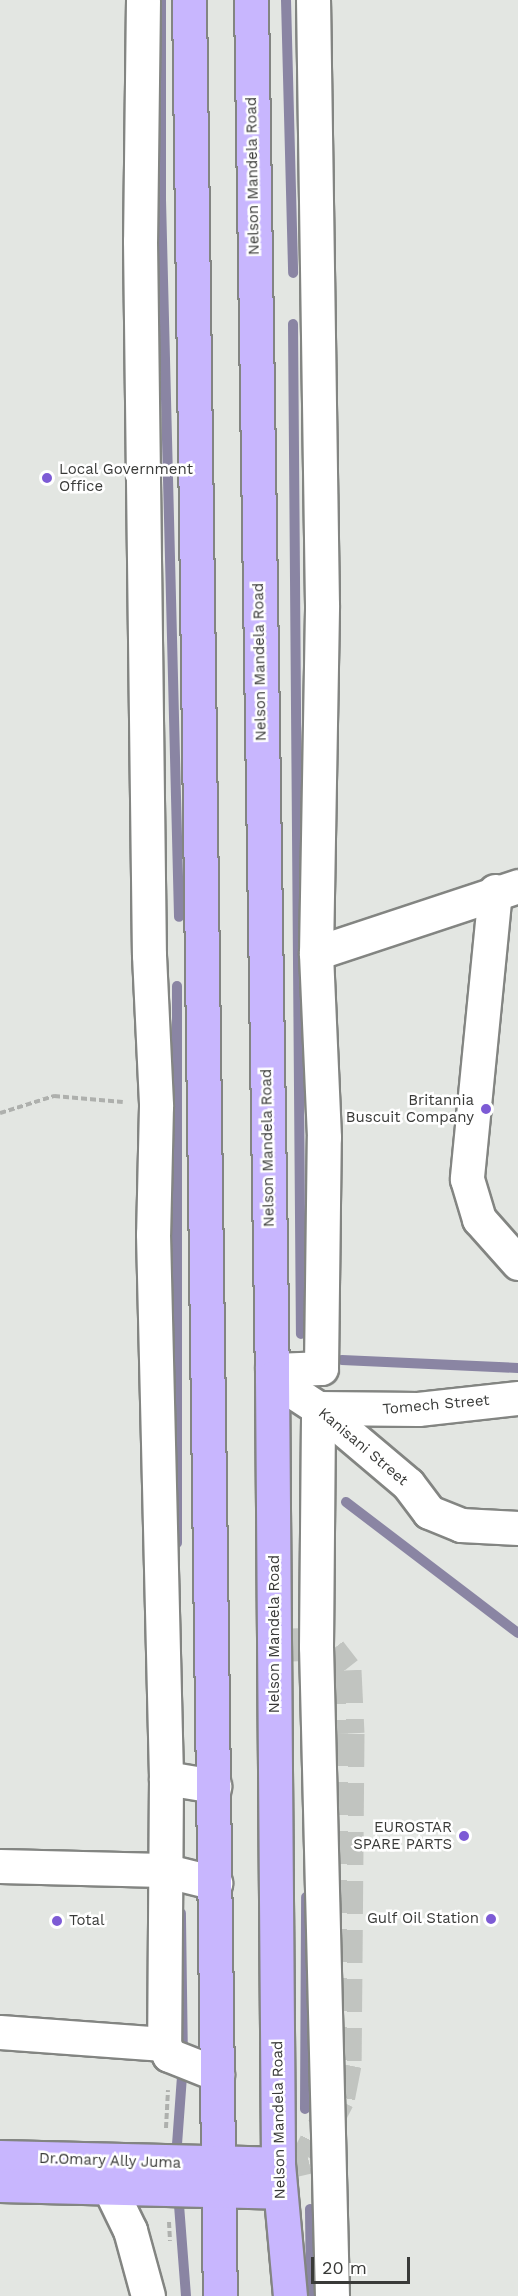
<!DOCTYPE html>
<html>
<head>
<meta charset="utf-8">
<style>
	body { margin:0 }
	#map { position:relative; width:518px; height:2296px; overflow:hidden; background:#e3e6e2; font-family:"Work Sans",sans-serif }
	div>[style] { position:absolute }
	.stream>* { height:10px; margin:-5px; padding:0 5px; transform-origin:5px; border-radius:5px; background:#8a85a3 }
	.minor-tunnel>* { height:33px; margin-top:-16.5px; transform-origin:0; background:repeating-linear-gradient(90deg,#c1c4c0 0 33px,transparent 0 49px) }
	.path>* { height:4px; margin-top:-2px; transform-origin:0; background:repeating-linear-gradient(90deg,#aeb0ad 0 6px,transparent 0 9px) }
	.roads { filter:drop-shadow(2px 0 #838582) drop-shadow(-2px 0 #838582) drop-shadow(0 2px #838582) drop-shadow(0 -2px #838582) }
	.minor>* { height:33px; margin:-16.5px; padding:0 16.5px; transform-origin:16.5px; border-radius:16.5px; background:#fff }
	.major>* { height:33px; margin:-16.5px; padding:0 16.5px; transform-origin:16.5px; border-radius:16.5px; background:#c8b6fe }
	.dots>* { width:16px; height:16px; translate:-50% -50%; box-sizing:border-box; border:3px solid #fff; border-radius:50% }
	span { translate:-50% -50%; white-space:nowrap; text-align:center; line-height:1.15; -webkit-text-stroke:5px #fff; paint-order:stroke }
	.street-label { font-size:15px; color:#393a38 }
	.poi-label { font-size:15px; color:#393a38 }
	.left { translate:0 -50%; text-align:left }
	.right { translate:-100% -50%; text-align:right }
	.scale { position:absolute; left:311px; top:2257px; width:99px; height:27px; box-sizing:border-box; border:3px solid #393a38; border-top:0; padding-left:8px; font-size:18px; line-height:21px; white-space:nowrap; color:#393a38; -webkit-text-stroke:4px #fff; paint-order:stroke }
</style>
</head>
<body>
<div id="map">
	<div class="stream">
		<div style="left:161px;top:0;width:200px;rotate:90deg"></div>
		<div style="left:161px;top:200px;width:717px;rotate:88.56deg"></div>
		<div style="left:286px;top:0;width:273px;rotate:88.5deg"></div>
		<div style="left:293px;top:324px;width:1010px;rotate:89.55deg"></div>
		<div style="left:342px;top:1360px;width:176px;rotate:2.6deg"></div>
		<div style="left:346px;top:1502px;width:216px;rotate:37.3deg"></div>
		<div style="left:177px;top:1543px;width:557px;rotate:-90deg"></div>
		<div style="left:305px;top:2109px;width:212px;rotate:-89.7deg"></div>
		<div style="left:176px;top:2158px;width:96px;rotate:-85.8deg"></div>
		<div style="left:183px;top:2062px;width:149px;rotate:-90.8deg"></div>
		<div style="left:178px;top:2192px;width:104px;rotate:85.6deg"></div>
		<div style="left:310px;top:2209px;width:87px;rotate:89.3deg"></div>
	</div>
	<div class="minor-tunnel">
		<div style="left:276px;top:1645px;width:30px;rotate:-2deg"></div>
		<div style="left:306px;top:1644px;width:25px;rotate:16deg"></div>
		<div style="left:330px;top:1651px;width:24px;rotate:52deg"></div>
		<div style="left:345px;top:1670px;width:63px;rotate:87.3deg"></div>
		<div style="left:348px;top:1733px;width:331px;rotate:90.5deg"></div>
		<div style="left:345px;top:2064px;width:36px;rotate:101deg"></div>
		<div style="left:338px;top:2099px;width:65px;rotate:117.3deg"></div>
		<div style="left:308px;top:2157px;width:31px;rotate:167deg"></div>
	</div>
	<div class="path">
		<div style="left:0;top:1113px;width:57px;rotate:-17.5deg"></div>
		<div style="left:54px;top:1096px;width:69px;rotate:5deg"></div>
		<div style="left:166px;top:2128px;width:38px;rotate:-87deg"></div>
		<div style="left:169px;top:2222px;width:19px;rotate:87deg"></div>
	</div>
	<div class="roads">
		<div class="minor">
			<div style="left:143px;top:0;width:241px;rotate:90.7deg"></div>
			<div style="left:140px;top:241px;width:714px;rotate:89.28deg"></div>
			<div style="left:149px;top:955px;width:151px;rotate:87.3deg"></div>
			<div style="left:156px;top:1106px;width:128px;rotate:91.3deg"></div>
			<div style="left:153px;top:1234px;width:544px;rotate:88.63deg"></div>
			<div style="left:166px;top:1778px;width:266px;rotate:90.4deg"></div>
			<div style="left:164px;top:2044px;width:12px;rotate:66deg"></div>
			<div style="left:169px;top:2055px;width:52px;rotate:21.6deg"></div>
			<div style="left:495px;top:891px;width:289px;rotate:95.6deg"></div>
			<div style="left:467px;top:1179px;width:42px;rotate:73.3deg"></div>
			<div style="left:479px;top:1219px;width:59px;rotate:48.4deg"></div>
			<div style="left:316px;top:953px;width:213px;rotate:-18.3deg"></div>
			<div style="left:272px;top:1370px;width:49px;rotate:-2.3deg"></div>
			<div style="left:321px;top:1368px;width:231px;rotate:-89.3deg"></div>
			<div style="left:324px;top:1137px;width:184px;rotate:-92.5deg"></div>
			<div style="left:316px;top:953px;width:348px;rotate:-89deg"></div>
			<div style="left:322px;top:605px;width:605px;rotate:-90.85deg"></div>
			<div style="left:272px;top:1378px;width:55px;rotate:33.1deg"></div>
			<div style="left:318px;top:1408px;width:118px;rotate:40.2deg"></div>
			<div style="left:408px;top:1484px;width:35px;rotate:53deg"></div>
			<div style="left:429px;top:1512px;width:35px;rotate:22deg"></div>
			<div style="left:461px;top:1525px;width:57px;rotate:3deg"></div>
			<div style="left:166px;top:1778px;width:49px;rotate:9.5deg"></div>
			<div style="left:0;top:1866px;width:163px;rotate:1.4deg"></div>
			<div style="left:163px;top:1870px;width:54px;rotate:14deg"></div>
			<div style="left:0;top:2032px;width:164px;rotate:4.2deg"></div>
			<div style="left:109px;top:2187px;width:48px;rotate:64deg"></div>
			<div style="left:130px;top:2230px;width:68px;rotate:74.7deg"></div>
			<div style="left:332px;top:2296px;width:649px;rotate:-91.41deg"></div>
			<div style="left:316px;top:1647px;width:239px;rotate:-89.5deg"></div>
			<div style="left:318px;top:1408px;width:100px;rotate:0.6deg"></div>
			<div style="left:418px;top:1409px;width:101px;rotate:-6.3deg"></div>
		</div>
		<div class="major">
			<div style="left:189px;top:0;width:2296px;rotate:89.23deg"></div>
			<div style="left:251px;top:0;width:1378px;rotate:89.13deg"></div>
			<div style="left:272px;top:1378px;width:786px;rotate:89.56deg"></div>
			<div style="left:278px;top:2164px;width:133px;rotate:84.8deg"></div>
			<div style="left:0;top:2157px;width:278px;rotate:1.4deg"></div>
			<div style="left:0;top:2185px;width:280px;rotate:1.4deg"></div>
		</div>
	</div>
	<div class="dots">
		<div style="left:47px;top:478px;background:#7d5bd5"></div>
		<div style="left:486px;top:1109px;background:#7d5bd5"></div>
		<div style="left:464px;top:1836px;background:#7d5bd5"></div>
		<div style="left:491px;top:1919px;background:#7d5bd5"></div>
		<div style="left:57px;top:1921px;background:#7d5bd5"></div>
	</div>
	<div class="street-label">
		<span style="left:253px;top:176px;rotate:-91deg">Nelson Mandela Road</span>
		<span style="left:260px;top:662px;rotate:-91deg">Nelson Mandela Road</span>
		<span style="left:268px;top:1148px;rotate:-91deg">Nelson Mandela Road</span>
		<span style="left:436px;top:1405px;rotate:-5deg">Tomech Street</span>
		<span style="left:363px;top:1447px;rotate:40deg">Kanisani Street</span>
		<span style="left:275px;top:1634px;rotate:-90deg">Nelson Mandela Road</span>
		<span style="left:279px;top:2120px;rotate:-91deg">Nelson Mandela Road</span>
		<span style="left:110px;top:2161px;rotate:2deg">Dr.Omary Ally Juma</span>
	</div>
	<div class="poi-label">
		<span class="left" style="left:59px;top:478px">Local Government<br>Office</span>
		<span class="right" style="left:474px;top:1109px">Britannia<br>Buscuit Company</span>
		<span class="right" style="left:452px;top:1836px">EUROSTAR<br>SPARE PARTS</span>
		<span class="right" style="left:479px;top:1919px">Gulf Oil Station</span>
		<span class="left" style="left:69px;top:1921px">Total</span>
	</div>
	<div class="scale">20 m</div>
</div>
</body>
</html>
